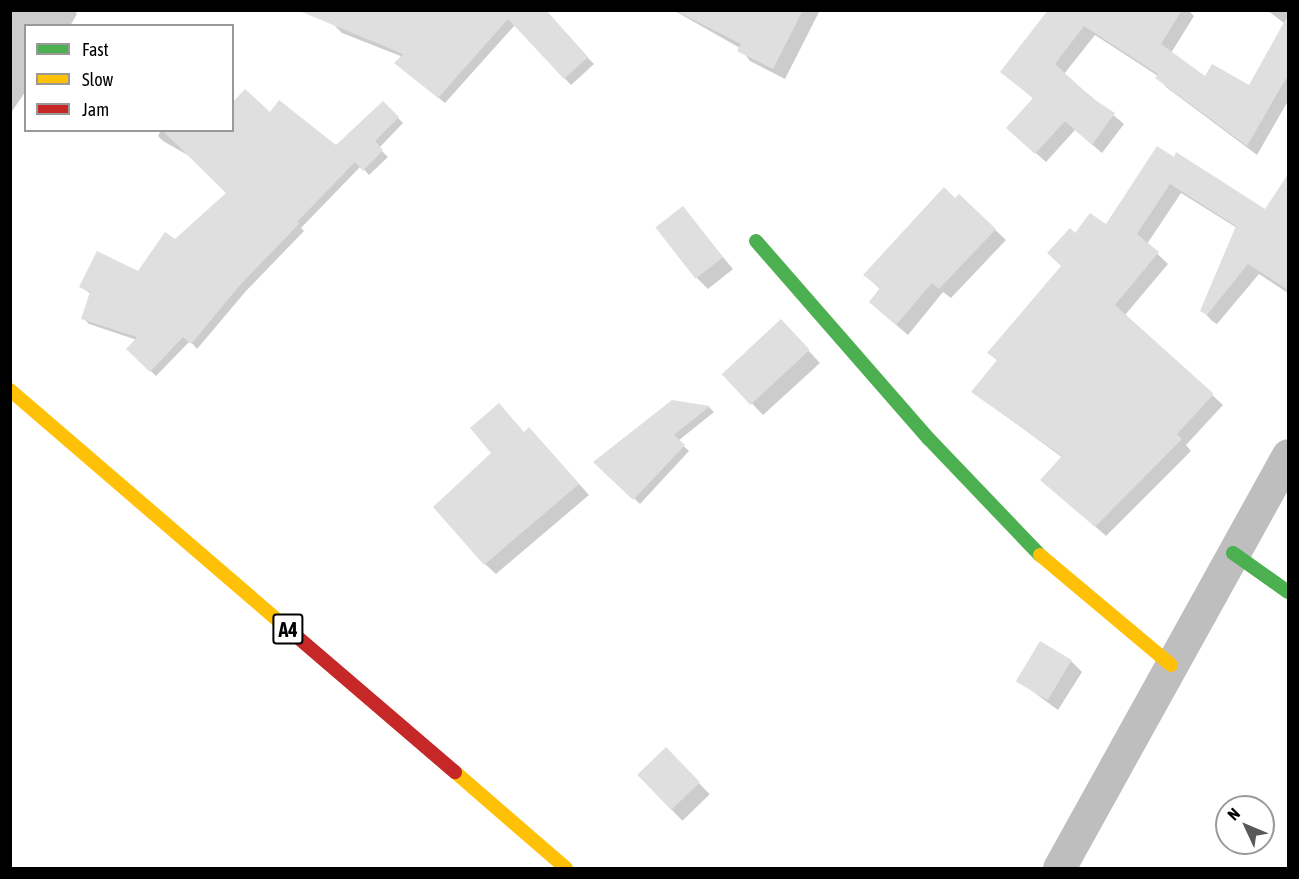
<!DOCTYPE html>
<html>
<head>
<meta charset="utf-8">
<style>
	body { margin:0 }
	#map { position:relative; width:1299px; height:879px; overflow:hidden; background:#fff; font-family:"Asap Condensed",sans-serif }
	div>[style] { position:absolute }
	.shadow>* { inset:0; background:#0003; transform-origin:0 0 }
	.building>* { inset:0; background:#dfdfdf; transform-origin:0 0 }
	.street>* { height:33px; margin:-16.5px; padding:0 16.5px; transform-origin:16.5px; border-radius:16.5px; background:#bebebe }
	.fast>* { height:14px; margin:-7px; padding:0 7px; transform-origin:7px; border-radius:7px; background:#4caf50 }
	.slow>* { height:14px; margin:-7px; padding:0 7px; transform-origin:7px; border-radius:7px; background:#ffc107 }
	.jam>* { height:14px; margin:-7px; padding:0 7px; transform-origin:7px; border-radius:7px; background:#c62828 }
	span { translate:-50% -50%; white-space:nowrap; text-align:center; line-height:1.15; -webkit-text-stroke:4.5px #fff; paint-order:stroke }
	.shield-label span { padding:2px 4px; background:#fff; border:2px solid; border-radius:4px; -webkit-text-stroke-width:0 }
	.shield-label { font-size:20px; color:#000; font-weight:700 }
	.frame { position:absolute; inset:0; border:12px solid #000; pointer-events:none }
	.legend { position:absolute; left:24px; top:24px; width:210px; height:108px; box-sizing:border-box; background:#fff; border:2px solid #999; margin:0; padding:8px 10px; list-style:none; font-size:18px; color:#000 }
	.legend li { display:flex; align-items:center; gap:12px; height:30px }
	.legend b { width:30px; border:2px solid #999 }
	.north { position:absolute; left:1215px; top:795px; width:60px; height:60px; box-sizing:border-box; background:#fff; border:2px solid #999; border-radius:50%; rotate:314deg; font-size:16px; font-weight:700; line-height:24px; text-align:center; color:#000 }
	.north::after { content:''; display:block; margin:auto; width:21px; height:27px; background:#595959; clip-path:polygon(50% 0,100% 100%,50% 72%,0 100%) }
</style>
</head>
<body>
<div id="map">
	<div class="shadow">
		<div style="clip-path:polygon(10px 10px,74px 10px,77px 14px,70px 26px,26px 26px,26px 91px,10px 114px)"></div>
		<div style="clip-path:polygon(341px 10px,540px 10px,594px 64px,571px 85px,515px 25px,445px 103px,403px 69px,403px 57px,342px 33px,335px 26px)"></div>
		<div style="clip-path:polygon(673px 10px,820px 10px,785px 79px,750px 61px,740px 48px)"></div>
		<div style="clip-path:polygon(1050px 10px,1188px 10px,1194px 16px,1171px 53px,1205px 78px,1249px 87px,1285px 24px,1267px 10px,1288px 10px,1288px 101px,1257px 155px,1166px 87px,1158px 76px,1095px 35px,1064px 74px,1124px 124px,1102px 153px,1075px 130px,1046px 162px,1018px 137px,1034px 99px,1002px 72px)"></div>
		<div style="clip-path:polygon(383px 103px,403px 123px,379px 148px,388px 157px,369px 175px,361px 166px,301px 228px,304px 231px,246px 291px,197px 349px,190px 341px,156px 376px,128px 349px,137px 340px,89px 324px,83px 318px,91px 294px,81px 287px,139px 273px,229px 193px,191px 157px,163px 141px,158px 136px,161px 130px,232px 130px,270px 114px,336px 147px)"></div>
		<div style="clip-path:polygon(1158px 148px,1265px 211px,1288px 177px,1288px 293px,1259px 274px,1217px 324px,1212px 321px,1202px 310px,1237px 228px,1181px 193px,1147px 244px,1168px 264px,1125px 315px,1223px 405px,1186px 445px,1191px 451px,1106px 536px,1042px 480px,1063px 458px,973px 392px,998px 361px,990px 353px,1063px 266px,1075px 235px,1106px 227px)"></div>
		<div style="clip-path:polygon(959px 196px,1006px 240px,951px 298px,943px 292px,908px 335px,881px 312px,881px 290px,865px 275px)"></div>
		<div style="clip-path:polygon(682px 208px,733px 269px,708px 289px,697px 278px)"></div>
		<div style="clip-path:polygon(792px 333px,820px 363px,763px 415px,724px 374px)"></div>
		<div style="clip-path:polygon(672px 402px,709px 407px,714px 412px,678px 441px,689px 451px,640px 504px,596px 462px)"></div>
		<div style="clip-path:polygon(525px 433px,540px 440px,589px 495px,496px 574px,485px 564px,493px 454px)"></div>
		<div style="clip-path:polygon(1071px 661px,1082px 672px,1058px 710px,1017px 680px)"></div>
		<div style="left:666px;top:749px;width:63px;height:38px;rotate:46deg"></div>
	</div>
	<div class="building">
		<div style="clip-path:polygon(297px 10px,546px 10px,588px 57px,564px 79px,508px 19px,438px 98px,394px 63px,403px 54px)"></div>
		<div style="clip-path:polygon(674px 10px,803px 10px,773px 69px,737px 51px,741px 44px)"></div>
		<div style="clip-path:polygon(1048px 10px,1182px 10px,1161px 44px,1205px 76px,1212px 64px,1249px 85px,1288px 15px,1288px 75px,1247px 146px,1155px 78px,1158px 74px,1084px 26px,1055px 64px,1092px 98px,1115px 113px,1092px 145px,1065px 121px,1035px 154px,1006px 128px,1033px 98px,1000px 72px)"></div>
		<div style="clip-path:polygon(245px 89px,270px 112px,279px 100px,336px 145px,383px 101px,399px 117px,375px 141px,383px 150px,363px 171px,355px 162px,297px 222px,299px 224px,240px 285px,191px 344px,183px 337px,150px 372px,126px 349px,137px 337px,81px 319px,90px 292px,79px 287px,97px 251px,138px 271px,165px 232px,175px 239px,226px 193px,162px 130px,232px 130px,232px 103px)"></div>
		<div style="clip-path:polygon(1157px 146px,1174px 157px,1176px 152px,1265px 209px,1288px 174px,1288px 290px,1248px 264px,1207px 315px,1200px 311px,1236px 226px,1170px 184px,1137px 234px,1159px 252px,1115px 305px,1214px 394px,1177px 434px,1182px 439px,1095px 527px,1040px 480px,1062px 456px,971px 392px,997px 360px,987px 353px,1061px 266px,1047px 253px,1070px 228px,1075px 233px,1090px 213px,1106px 224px)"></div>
		<div style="clip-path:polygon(944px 187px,955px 198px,959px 194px,996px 229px,939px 289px,932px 283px,896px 325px,869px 302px,880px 288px,863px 275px)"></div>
		<div style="left:683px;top:206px;width:65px;height:35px;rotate:52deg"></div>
		<div style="left:781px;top:319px;width:42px;height:81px;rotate:47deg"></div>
		<div style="clip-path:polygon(672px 400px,710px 406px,674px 435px,685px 445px,633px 500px,593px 462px)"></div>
		<div style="clip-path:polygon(499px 403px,524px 432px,529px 427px,579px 484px,484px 565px,433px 507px,491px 453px,470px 428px)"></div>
		<div style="left:1040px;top:641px;width:37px;height:47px;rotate:31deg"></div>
		<div style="left:666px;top:747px;width:49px;height:40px;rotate:46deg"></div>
	</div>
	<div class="street">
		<div style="left:1059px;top:868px;width:472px;rotate:-61deg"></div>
	</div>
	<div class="fast">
		<div style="left:756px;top:241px;width:263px;rotate:48.9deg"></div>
		<div style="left:929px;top:439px;width:161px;rotate:46.3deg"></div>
		<div style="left:1233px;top:553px;width:67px;rotate:35.3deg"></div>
	</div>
	<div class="slow">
		<div style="left:10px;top:390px;width:367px;rotate:40.7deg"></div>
		<div style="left:1040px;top:555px;width:171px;rotate:40deg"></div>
		<div style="left:455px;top:772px;width:147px;rotate:40.9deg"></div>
	</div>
	<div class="jam">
		<div style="left:288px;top:629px;width:220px;rotate:40.6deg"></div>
	</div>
	<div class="shield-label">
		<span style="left:288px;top:629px">A4</span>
	</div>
	<div class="frame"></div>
	<ul class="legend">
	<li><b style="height:8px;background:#4caf50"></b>Fast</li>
	<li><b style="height:8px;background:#ffc107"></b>Slow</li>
	<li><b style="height:8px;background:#c62828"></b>Jam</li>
	</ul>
	<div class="north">N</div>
</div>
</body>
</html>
